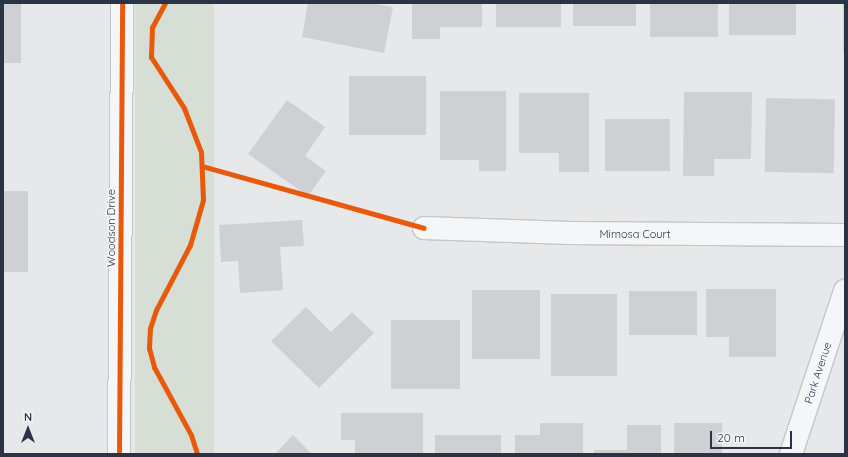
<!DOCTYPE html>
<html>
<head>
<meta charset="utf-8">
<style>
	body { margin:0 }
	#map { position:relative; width:848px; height:457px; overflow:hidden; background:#e6e8ea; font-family:Quicksand,sans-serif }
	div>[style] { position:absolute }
	.green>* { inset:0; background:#d6ded6; transform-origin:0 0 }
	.building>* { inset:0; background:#ced0d3; transform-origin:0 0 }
	.roads { filter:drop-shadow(1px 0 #c4c6c8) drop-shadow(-1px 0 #c4c6c8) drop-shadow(0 1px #c4c6c8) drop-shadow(0 -1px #c4c6c8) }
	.minor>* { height:22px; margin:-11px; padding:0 11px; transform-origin:11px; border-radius:11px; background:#f5f6f7 }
	.cycleway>* { height:5px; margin:-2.5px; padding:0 2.5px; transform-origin:2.5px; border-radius:2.5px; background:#e8590c }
	span { translate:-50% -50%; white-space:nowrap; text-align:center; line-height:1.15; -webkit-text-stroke:3px #f4f6f9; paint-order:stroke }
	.street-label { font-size:11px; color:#2b3445 }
	.frame { position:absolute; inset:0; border:4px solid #2b3445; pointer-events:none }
	.north { position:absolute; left:8px; top:409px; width:40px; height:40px; -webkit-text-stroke:3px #f4f6f9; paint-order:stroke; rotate:0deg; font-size:11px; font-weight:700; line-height:16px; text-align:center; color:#2b3445 }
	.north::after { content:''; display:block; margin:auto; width:14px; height:18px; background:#2b3445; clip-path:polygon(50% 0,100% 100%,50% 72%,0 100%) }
	.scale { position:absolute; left:710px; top:431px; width:82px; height:18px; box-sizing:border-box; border:2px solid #2b3445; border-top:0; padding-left:5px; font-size:12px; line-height:14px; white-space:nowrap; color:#2b3445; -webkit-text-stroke:3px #f4f6f9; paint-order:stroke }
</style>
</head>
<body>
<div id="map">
	<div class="green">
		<div style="left:135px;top:3px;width:79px;height:451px"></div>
	</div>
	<div class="building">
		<div style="left:3px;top:3px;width:18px;height:60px"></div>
		<div style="clip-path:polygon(308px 3px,370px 3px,393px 7px,384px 53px,302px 37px)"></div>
		<div style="clip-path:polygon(412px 3px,482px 3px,482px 27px,440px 27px,440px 39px,412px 39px)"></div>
		<div style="left:496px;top:3px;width:65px;height:24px"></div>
		<div style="left:573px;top:3px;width:63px;height:23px"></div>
		<div style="left:650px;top:3px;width:68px;height:34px"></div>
		<div style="left:729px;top:3px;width:67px;height:32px"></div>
		<div style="left:843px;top:3px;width:2px;height:49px"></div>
		<div style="left:349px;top:76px;width:77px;height:59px"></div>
		<div style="clip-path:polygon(440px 91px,506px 91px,506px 171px,479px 171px,479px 160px,440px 160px)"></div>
		<div style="clip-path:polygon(684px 92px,752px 92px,751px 159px,714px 159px,714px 176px,683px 176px)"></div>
		<div style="clip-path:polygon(519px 93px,589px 93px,589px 172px,559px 172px,559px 153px,519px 153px)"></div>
		<div style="left:766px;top:98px;width:69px;height:74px;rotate:1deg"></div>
		<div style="clip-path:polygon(287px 100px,325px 127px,305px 156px,326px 171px,308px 196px,248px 154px)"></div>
		<div style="left:605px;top:119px;width:65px;height:52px"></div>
		<div style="left:3px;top:191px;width:25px;height:81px"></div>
		<div style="clip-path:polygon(302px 220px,304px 246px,280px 247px,283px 290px,240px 293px,238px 261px,221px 262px,219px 225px)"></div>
		<div style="clip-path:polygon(706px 289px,776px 289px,776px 357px,729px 357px,729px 337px,706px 337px)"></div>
		<div style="left:472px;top:290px;width:68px;height:69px"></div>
		<div style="left:629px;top:291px;width:68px;height:44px"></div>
		<div style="left:551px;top:294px;width:66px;height:82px"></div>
		<div style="clip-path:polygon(306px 307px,331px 332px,352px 312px,374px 333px,319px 388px,271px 341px)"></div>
		<div style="left:391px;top:320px;width:69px;height:69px"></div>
		<div style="clip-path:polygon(341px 413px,423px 413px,423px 454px,355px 454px,355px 440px,341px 440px)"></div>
		<div style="clip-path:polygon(540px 423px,583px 423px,583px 454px,515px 454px,515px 435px,540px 435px)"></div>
		<div style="left:674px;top:423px;width:48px;height:31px"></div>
		<div style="clip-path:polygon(627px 425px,661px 425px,661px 454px,594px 454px,594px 450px,627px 450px)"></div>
		<div style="clip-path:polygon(293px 435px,312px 454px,275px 454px)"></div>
		<div style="left:435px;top:435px;width:66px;height:19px"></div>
	</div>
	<div class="roads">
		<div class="minor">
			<div style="left:424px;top:228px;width:146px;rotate:2deg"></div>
			<div style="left:570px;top:233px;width:275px;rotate:0.4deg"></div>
			<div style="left:119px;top:454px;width:451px;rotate:-89.6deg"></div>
			<div style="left:791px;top:454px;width:172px;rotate:-71.7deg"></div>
		</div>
	</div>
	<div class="cycleway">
		<div style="left:165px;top:3px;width:27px;rotate:118deg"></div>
		<div style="left:152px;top:27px;width:30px;rotate:92deg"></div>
		<div style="left:151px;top:57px;width:61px;rotate:57.1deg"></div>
		<div style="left:184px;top:108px;width:47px;rotate:68.9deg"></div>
		<div style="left:201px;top:152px;width:48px;rotate:87.6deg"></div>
		<div style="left:203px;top:200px;width:47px;rotate:106.1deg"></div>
		<div style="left:190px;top:245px;width:73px;rotate:117.6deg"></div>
		<div style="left:156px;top:310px;width:19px;rotate:108deg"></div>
		<div style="left:150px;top:328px;width:20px;rotate:93deg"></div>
		<div style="left:149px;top:348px;width:20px;rotate:75deg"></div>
		<div style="left:154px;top:367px;width:77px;rotate:61.4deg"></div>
		<div style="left:191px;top:435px;width:20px;rotate:72deg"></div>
		<div style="left:202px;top:166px;width:230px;rotate:15.6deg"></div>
		<div style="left:119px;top:454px;width:451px;rotate:-89.6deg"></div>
	</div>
	<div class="street-label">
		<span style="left:111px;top:228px;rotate:-90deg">Woodson Drive</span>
		<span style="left:635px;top:234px">Mimosa Court</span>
		<span style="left:818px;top:373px;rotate:-72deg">Park Avenue</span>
	</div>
	<div class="frame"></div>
	<div class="north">N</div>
	<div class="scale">20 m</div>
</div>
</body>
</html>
